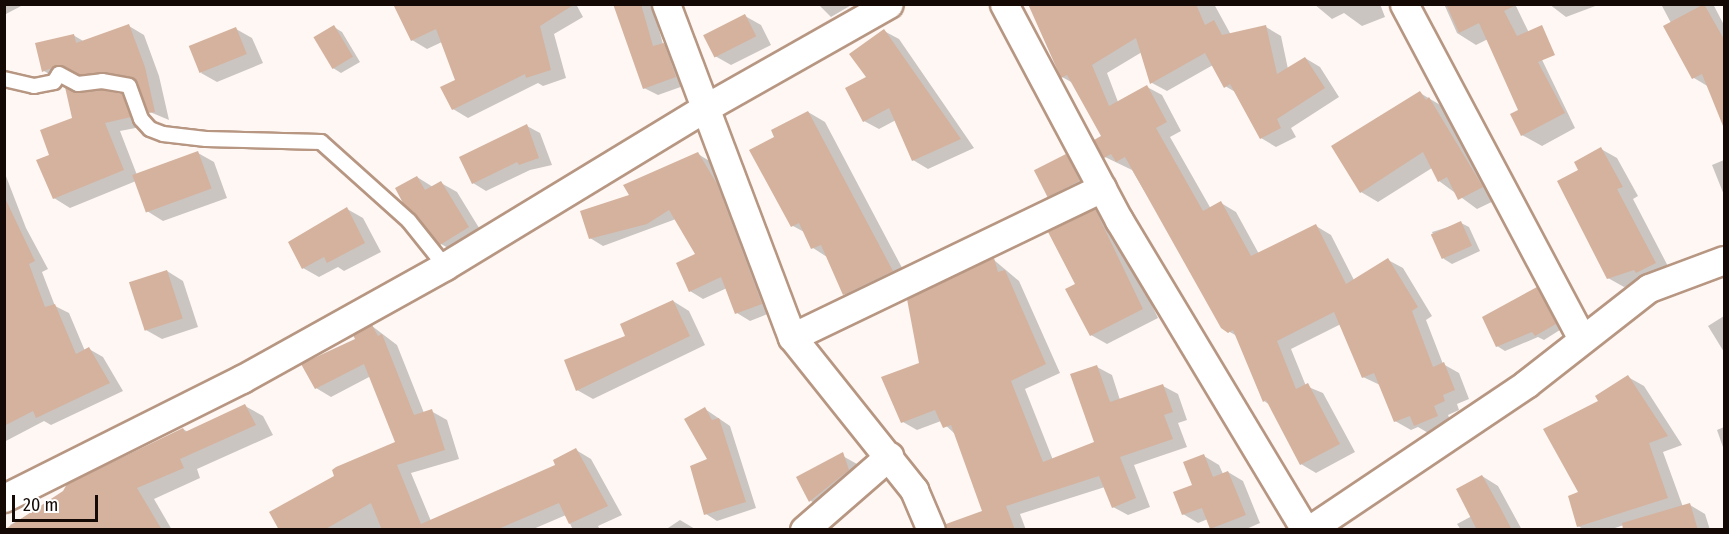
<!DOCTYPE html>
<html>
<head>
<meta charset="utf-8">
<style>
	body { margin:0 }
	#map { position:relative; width:1729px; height:534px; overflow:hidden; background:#fef7f3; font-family:"Fira Sans Condensed",sans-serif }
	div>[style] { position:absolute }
	.shadow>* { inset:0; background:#0003 }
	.building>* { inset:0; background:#d4b29e; transform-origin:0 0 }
	.roads { filter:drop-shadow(2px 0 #b79682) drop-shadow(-2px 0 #b79682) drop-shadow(0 2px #b79682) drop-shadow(0 -2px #b79682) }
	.lane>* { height:14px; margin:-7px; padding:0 7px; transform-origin:7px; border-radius:7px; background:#fff }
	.street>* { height:27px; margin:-13.5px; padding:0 13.5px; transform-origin:13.5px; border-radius:13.5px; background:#fff }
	span { translate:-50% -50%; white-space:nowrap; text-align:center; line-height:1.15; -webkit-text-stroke:6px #fff; paint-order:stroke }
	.frame { position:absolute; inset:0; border:6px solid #140904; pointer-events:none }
	.scale { position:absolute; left:12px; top:495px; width:86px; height:27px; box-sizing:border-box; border:3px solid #140904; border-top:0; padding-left:8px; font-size:18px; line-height:21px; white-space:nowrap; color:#140904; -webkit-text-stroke:4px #fff; paint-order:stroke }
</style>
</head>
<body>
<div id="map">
	<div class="shadow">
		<div style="clip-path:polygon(4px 4px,25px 4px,4px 15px)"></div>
		<div style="clip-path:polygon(486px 4px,576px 4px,583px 17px,554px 34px,566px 78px,543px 86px,538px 83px,468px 118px,453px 109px,457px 81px,442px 42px,427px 49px,412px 40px)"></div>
		<div style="clip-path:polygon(618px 4px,652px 5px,663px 44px,677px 52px,689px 84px,658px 95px,644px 88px)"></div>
		<div style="clip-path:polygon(818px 4px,853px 4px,831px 17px)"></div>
		<div style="clip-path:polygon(1029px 4px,1214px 4px,1231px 35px,1266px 27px,1281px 36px,1288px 69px,1305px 58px,1320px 67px,1339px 97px,1291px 128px,1296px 137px,1276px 147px,1261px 138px,1237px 93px,1225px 86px,1213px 65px,1167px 91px,1152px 83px,1142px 52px,1107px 73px,1118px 102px,1147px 87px,1162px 95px,1181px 131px,1170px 137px,1211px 209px,1221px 203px,1236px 212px,1259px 254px,1316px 226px,1331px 235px,1354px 280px,1388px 260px,1403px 268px,1432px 316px,1426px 320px,1443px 364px,1459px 373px,1469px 399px,1457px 404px,1459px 410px,1448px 415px,1452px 425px,1430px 434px,1418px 427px,1411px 430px,1395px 421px,1380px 385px,1363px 377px,1341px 324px,1291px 349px,1306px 386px,1323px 393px,1355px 452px,1316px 473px,1301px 464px,1270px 405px,1264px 401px,1237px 336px,1228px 331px,1132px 170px,1105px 157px,1103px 137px,1073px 83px,1062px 77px)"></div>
		<div style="clip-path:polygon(1314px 4px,1380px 4px,1385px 17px,1362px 26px,1344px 13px,1332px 19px)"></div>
		<div style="clip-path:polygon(1444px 4px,1515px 4px,1575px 128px,1542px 146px,1522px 135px,1520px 111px,1488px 39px,1476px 45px,1457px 33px)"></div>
		<div style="clip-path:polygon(1549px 4px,1598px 4px,1598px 5px,1566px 17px)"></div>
		<div style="clip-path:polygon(1661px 4px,1713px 4px,1724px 25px,1724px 127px,1709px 87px,1694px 78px,1665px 27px,1671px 23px)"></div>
		<div style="clip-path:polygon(745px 16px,761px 25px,771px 45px,731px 65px,715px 56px)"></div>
		<div style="clip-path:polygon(129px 26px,144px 35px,159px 76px,169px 120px,150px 112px,139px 84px,120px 80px,96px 83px,76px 73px,59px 80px,44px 71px,73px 35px,85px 42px)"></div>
		<div style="clip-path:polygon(334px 27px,342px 32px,360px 62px,341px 73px,333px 68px)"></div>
		<div style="clip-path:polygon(236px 29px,252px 38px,263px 63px,217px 82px,201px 73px)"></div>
		<div style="clip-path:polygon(884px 31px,899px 39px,974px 148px,928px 169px,913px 160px,896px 120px,879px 129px,864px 121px,868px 78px)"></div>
		<div style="clip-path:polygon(1420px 93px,1447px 109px,1500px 198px,1477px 209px,1439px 181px,1432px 168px,1378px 202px,1361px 192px)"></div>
		<div style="clip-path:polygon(78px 94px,122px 95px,138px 105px,146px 126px,120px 131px,137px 175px,198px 153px,214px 162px,227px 198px,163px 221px,147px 211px,136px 181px,70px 208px,54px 198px,51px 156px,74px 119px)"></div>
		<div style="clip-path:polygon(808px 112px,825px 122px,909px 281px,861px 304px,844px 294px,827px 257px,813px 248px,806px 233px,793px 226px,776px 137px)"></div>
		<div style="clip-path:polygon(527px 126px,540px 133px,552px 165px,530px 170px,486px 191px,473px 183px)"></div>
		<div style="clip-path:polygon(1601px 149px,1617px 158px,1638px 196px,1633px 199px,1671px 272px,1624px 287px,1608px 278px,1580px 170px)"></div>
		<div style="clip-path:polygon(698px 154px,711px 162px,730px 193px,775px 311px,750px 321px,737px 313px,727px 288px,703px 299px,690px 291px,697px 255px,676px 219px,603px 246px,590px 238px,631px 196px)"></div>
		<div style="clip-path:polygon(1066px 156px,1082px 165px,1095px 190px,1063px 206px,1047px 196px)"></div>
		<div style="clip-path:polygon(1724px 160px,1724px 195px,1712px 165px)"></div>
		<div style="clip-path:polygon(4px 171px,26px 228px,48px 269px,42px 272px,55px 306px,69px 313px,85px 351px,89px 349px,103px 357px,123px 391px,51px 425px,44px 421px,4px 442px)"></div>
		<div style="clip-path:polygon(417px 177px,433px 187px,441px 183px,457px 192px,484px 236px,457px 253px,441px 244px)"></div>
		<div style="clip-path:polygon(347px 209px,363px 218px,381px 252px,344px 271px,338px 267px,319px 277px,303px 268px)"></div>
		<div style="clip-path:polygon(1095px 210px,1111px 220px,1158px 318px,1107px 344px,1091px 335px,1077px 284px)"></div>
		<div style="clip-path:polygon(1461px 223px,1469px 227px,1480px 251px,1452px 264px,1444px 259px,1432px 232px)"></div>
		<div style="clip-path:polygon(994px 260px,1019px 281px,1060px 373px,1025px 389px,1053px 460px,1095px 443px,1097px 367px,1112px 375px,1120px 400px,1163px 386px,1178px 394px,1187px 420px,1178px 423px,1187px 447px,1134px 465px,1150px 507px,1128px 515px,1113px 507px,1105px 487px,1020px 514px,1026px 530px,959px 530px,984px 511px,955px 434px,941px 421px,917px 430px,903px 422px,921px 364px)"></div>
		<div style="clip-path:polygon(167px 271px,183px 281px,198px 327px,162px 339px,146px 330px)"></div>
		<div style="clip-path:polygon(1537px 289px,1545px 294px,1563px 328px,1544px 340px,1538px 337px,1505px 351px,1497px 346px)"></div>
		<div style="clip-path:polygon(673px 301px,689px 311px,705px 345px,593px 399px,577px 390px,627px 337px)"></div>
		<div style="clip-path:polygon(1724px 316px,1724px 352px,1708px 326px)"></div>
		<div style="clip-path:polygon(372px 326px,397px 345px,424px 413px,431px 411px,447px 420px,459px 459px,411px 473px,431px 521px,557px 466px,576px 450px,591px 459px,622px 515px,598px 526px,600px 530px,573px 530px,566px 515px,531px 530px,281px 530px,397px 443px,371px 376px,331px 397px,316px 388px)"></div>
		<div style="clip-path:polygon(1628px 377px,1644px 386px,1682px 445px,1663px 452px,1683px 507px,1690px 505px,1705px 514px,1710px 530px,1647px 530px,1645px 518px,1609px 530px,1585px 530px,1578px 526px,1580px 493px,1600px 401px)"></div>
		<div style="clip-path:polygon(245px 406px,263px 416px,273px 435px,197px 469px,200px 478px,154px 499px,172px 530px,12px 530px,10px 525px,183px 429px,188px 432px)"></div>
		<div style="clip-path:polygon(705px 409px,730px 426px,756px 508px,717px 521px,706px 514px,709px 460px)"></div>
		<div style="clip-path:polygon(1724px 427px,1724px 450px,1717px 430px)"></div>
		<div style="clip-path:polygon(841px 455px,857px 464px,865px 479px,826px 510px,811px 501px,798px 477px)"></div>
		<div style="clip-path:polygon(1204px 456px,1219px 465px,1223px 474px,1228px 472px,1243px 481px,1260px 523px,1244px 530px,1214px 530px,1208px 519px,1198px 523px,1183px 514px)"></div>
		<div style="clip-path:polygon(1482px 476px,1498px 486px,1522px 530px,1461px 530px,1457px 524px,1472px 516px)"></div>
		<div style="clip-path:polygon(680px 520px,695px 529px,695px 530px,665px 530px)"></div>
	</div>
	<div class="building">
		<div style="clip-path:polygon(393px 4px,575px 4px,540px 26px,551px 70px,526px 78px,525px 74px,452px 110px,440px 87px,455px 80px,436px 29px,411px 41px)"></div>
		<div style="clip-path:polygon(613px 4px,641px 4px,653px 46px,664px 43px,676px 77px,643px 89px)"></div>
		<div style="clip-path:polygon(1028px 4px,1196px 4px,1205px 25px,1214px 20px,1222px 35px,1266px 25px,1277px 74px,1305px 57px,1325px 88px,1277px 119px,1281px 128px,1260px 139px,1230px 84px,1224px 88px,1205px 53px,1150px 84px,1136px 38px,1092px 65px,1109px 106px,1147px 85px,1167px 122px,1156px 128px,1203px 211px,1221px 201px,1251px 256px,1316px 224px,1346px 284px,1388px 258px,1418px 307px,1412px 311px,1433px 367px,1444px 362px,1455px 390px,1443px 395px,1445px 401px,1434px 406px,1438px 416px,1414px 426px,1410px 416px,1394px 422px,1374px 373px,1362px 378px,1334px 312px,1277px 341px,1296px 389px,1308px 383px,1340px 444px,1300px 465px,1266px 400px,1263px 402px,1233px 330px,1228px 333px,1221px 328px,1125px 157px,1116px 162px,1111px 154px,1104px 158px,1094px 140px,1101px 136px,1067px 75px,1061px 78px)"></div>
		<div style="clip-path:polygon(1446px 4px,1518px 4px,1504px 11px,1517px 36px,1542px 25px,1555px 55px,1538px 62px,1565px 113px,1521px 136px,1510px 114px,1518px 110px,1479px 23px,1459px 33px)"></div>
		<div style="clip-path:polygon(1704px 4px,1725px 41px,1723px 126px,1702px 74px,1692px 79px,1663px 26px)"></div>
		<div style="left:745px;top:14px;width:25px;height:47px;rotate:63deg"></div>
		<div style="clip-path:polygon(129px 24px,145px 67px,155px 112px,148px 113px,137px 83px,131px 77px,103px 72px,80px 75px,59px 65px,42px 72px,35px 43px,74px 34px,76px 43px)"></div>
		<div style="left:334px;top:25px;width:37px;height:24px;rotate:59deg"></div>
		<div style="left:236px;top:27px;width:29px;height:51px;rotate:68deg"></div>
		<div style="clip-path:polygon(884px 29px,961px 139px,912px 161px,889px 108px,863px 122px,845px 88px,866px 77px,849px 54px)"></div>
		<div style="clip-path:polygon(65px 87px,78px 93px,102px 90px,122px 94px,131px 117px,105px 123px,124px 170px,53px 199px,36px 160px,49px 155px,40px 130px,72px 118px)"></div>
		<div style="clip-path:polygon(1420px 91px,1426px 100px,1429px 97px,1483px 187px,1458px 200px,1447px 177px,1438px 182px,1423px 152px,1360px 193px,1331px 146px)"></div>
		<div style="clip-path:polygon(808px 111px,893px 271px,843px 295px,821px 245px,811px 249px,799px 223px,791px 227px,749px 150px,774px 137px,771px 130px)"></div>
		<div style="clip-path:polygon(527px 124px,539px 158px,519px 165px,517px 162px,472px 184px,459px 157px)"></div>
		<div style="clip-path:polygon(1601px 147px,1623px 187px,1617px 189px,1656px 263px,1636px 273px,1634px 270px,1607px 279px,1557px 181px,1578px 170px,1574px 162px)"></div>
		<div style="left:198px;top:151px;width:40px;height:70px;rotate:70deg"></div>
		<div style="clip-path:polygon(698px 152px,717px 184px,762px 304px,735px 314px,721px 277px,689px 292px,676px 263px,695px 254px,669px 210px,647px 224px,589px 239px,580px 211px,629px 195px,623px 185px)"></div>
		<div style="left:1066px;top:154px;width:30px;height:36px;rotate:63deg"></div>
		<div style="clip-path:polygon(417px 176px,425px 190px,441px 181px,469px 227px,440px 245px,404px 205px,395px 188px)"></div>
		<div style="clip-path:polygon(4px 196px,35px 261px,29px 264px,45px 307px,55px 304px,76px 354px,89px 347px,110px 383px,36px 418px,33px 411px,4px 426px)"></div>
		<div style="clip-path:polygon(347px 207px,365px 243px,327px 263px,324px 257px,302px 269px,288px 242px)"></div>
		<div style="clip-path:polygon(1095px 209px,1143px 309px,1090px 336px,1065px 289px,1075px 284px,1048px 232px)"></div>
		<div style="left:1461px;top:221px;width:27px;height:33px;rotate:66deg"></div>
		<div style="clip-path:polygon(994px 258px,998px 272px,1005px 270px,1046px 364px,1011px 381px,1043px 462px,1094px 442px,1070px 374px,1097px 365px,1110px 402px,1163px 384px,1173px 412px,1164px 415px,1173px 439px,1120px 457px,1136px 498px,1112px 508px,1099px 476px,1006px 506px,1015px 530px,946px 530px,946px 524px,982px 511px,951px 425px,943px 428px,935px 410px,901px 423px,881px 377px,919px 363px,907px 299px)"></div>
		<div style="left:167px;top:270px;width:51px;height:40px;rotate:72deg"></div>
		<div style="clip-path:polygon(1537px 287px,1556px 324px,1535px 336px,1532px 332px,1496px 347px,1482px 317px)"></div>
		<div style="clip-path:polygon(673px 300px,690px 336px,576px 391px,564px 360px,625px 336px,620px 324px)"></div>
		<div style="clip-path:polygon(372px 325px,378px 336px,382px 334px,414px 415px,432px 409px,445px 450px,397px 465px,421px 524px,555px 465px,553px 460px,576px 448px,608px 506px,569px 524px,559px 503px,496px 530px,382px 530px,371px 503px,324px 530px,279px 530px,269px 512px,334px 476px,332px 470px,336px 467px,395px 442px,364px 364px,315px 389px,301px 364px,355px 339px,353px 335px)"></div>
		<div style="clip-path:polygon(1628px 375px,1668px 436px,1649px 443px,1668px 498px,1577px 527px,1568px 496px,1578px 492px,1543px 429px,1598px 401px,1595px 396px)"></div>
		<div style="clip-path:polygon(245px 404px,256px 425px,180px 459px,184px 468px,137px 488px,162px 530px,4px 530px,63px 491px,67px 484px,183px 428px,185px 432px)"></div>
		<div style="clip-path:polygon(705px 407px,712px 420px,719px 418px,746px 502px,704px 515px,690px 466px,707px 459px,684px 419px)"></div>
		<div style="clip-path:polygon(843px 452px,849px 470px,809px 502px,796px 477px)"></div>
		<div style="clip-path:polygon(1204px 454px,1213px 477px,1228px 471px,1246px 515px,1210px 529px,1202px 508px,1182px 515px,1173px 492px,1192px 485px,1183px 462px)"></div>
		<div style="clip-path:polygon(1482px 475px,1501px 509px,1512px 530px,1477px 530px,1456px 489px)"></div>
		<div style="clip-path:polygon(1690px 503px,1698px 530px,1623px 530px,1622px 523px)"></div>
	</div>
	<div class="roads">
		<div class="lane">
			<div style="left:4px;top:79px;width:31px;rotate:13deg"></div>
			<div style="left:34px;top:86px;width:20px;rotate:-11deg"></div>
			<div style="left:54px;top:82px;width:9px;rotate:-58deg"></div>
			<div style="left:59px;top:74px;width:21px;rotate:28deg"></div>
			<div style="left:78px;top:84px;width:24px;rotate:-7deg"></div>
			<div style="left:102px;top:81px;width:27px;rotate:10deg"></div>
			<div style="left:129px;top:86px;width:35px;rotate:70deg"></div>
			<div style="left:141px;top:119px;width:13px;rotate:48deg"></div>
			<div style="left:150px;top:129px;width:14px;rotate:21deg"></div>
			<div style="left:163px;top:134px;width:43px;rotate:6.6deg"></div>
			<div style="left:206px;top:139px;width:115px;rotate:1.5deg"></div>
			<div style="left:321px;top:142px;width:118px;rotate:41.9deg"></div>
			<div style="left:409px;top:221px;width:58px;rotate:51.3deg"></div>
		</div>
		<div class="street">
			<div style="left:666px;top:4px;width:356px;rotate:69.3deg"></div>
			<div style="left:792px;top:337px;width:196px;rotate:51.4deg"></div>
			<div style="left:914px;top:490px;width:43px;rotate:67deg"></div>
			<div style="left:1004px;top:4px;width:245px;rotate:62deg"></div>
			<div style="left:1119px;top:220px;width:362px;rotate:59deg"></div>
			<div style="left:1404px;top:4px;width:379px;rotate:62deg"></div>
			<div style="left:792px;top:337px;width:344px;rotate:-25.7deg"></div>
			<div style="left:4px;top:498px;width:266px;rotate:-26.6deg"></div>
			<div style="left:242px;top:379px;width:232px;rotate:-29.1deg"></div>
			<div style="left:445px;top:266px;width:304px;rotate:-31.3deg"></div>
			<div style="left:705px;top:108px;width:211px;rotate:-29.5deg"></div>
			<div style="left:804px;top:530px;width:113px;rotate:-41deg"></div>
			<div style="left:1309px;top:530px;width:262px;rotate:-33.9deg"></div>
			<div style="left:1526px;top:384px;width:156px;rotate:-38deg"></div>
			<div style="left:1649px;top:288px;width:80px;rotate:-20.5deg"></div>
		</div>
	</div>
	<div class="frame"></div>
	<div class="scale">20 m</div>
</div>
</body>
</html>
